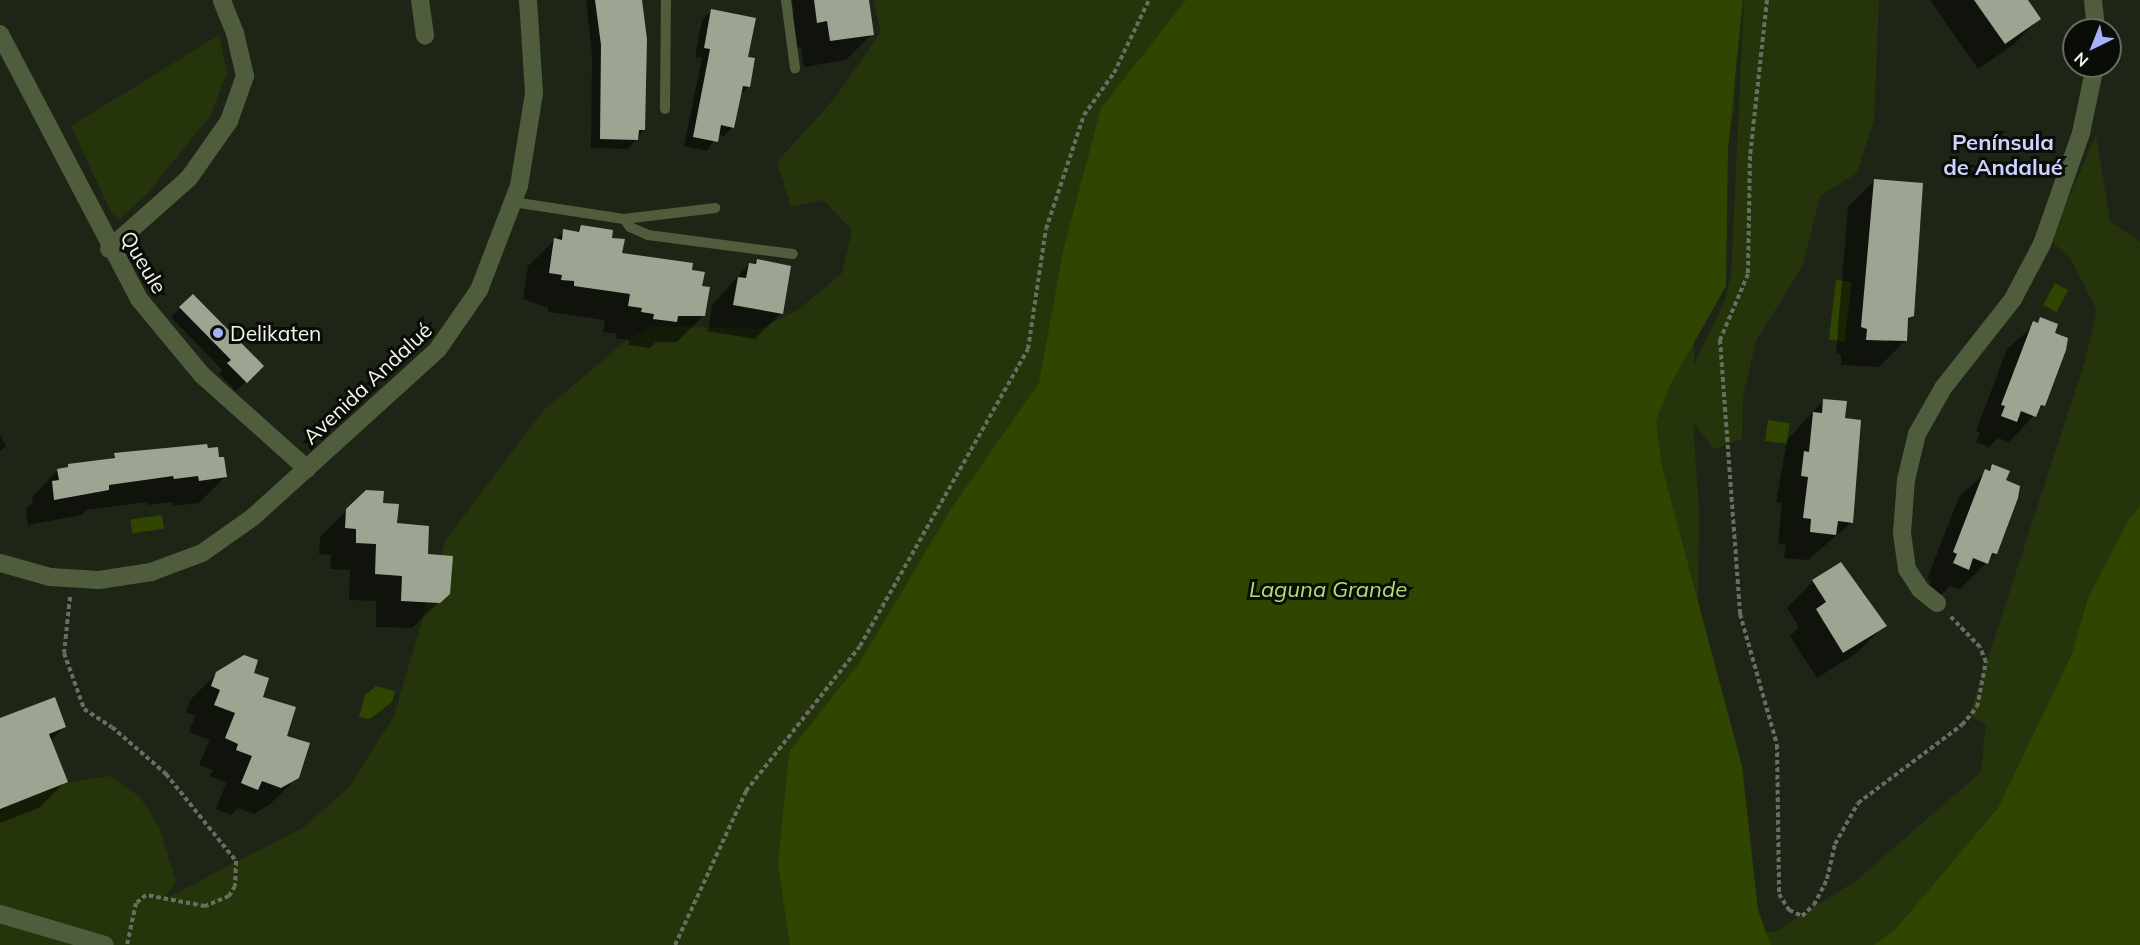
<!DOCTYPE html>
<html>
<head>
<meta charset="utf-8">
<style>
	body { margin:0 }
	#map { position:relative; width:2140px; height:945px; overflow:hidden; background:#1e2516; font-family:Mulish,sans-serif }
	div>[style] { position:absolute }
	.green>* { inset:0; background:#26340c }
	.water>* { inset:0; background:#2f4500; transform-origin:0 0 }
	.shadow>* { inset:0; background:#0007 }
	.building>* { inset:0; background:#9ca592 }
	.path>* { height:4px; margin-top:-2px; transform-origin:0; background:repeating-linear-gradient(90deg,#686e61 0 4.5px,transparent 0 7.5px) }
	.service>* { height:10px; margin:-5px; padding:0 5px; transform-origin:5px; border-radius:5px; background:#505d3d }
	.minor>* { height:18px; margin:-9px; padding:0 9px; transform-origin:9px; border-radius:9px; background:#505d3d }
	.tertiary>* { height:18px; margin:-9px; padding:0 9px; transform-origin:9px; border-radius:9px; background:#505d3d }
	.dots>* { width:16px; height:16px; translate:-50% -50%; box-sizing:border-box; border:3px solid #0a0d07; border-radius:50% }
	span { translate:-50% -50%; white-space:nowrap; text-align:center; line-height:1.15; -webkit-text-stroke:6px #0a0d07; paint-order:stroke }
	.street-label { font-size:21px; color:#f2f6ec }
	.poi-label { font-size:21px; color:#f2f6ec }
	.left { translate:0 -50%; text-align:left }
	.neighbourhood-label { font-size:22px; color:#cbd3fe; font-weight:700 }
	.water-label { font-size:22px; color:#b4df71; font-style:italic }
	.north { position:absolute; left:2062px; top:18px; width:60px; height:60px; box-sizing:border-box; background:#0a0d07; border:2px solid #676a63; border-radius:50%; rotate:223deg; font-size:16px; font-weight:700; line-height:24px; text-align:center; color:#f2f6ec }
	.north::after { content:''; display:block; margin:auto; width:21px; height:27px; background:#a6b1fc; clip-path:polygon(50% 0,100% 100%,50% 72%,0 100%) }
</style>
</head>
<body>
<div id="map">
	<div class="green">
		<div style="clip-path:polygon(873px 0,1738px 0,1734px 109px,1694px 336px,1694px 365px,1725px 300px,1731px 276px,1744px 0,1879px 0,1874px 120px,1857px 173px,1820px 196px,1803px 265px,1756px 341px,1743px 397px,1742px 439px,1714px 449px,1693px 422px,1699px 511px,1697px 680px,1729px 936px,1777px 931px,1857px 880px,1981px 772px,1986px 724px,1969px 716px,2084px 364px,2097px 310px,2070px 258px,2050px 240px,2096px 136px,2110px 221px,2140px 242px,2140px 945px,0 945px,0 793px,110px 776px,140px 797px,160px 829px,176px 882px,163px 900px,304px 827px,349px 787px,394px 716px,446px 539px,544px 410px,627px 340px,653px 326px,759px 329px,798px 310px,842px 273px,852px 230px,823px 200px,791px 207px,777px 162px,835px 98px,881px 32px)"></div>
		<div style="clip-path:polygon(219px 35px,227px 73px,210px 116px,146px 195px,119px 220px,111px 212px,71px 126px)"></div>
	</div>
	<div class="water">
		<div style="clip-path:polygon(1186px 0,1743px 0,1728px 147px,1726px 286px,1670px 385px,1656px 421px,1662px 467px,1742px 766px,1758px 910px,1771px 945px,790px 945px,778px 865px,789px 752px,860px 662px,951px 509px,1039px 383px,1063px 251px,1101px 108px)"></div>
		<div style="left:1836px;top:280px;width:16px;height:60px;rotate:7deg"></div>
		<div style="left:2055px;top:283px;width:15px;height:25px;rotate:28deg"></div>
		<div style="left:1768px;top:420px;width:22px;height:21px;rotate:8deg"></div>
		<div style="clip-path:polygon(2140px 507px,2140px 945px,1874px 945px,1895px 930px,1998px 808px,2072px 654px,2088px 598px,2129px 519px)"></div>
		<div style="left:162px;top:515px;width:14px;height:32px;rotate:82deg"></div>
		<div style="clip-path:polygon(376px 686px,395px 691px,392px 702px,370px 719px,359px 717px,365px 695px)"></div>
	</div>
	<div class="shadow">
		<div style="clip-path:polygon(586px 0,640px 0,644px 130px,628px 149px,591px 148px,592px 56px)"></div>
		<div style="clip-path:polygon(792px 0,867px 0,872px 34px,846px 60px,804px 67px,801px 47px,791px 48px,787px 21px,794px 13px)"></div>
		<div style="clip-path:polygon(1930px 0,2026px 0,2039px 19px,2013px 45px,1978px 69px)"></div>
		<div style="clip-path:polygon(712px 10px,748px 87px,740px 95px,733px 127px,724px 136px,718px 135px,707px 151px,684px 146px,702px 58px,695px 57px,702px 20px)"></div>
		<div style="clip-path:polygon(evenodd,1874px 181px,1913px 315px,1906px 322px,1905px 341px,1879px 367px,1841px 365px,1841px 355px,1836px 353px,1848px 207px,1874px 181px,1859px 338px,1889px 339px,1886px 342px,1859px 338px)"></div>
		<div style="clip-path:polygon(581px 227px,610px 239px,621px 254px,690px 272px,701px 287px,704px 315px,677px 342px,656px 342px,650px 348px,628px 345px,629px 340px,616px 338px,617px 334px,603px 332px,605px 320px,548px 312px,548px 308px,523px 299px,528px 266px,564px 231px,575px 233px)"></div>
		<div style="clip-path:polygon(757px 261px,781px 313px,755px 339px,708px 331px,712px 305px,749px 264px)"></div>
		<div style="clip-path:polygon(193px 296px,262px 366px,236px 391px,219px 374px,222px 370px,171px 317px)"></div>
		<div style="clip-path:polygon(2041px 319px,2053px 334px,2044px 405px,2009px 442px,1998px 438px,1989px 447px,1976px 442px,1980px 433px,1976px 431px,2007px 349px)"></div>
		<div style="clip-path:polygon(1824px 400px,1844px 419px,1852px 522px,1808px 560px,1784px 558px,1786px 545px,1778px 544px,1782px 503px,1776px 502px,1787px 440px)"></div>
		<div style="clip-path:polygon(0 434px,6px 446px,0 451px)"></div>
		<div style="clip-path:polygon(115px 455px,218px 459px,225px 477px,199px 503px,173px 506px,172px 502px,148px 505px,147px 502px,87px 510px,81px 515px,28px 525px,26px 509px,33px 502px,32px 497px,58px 470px,110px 460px)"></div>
		<div style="clip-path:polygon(1992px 466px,2004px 481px,1996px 553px,1960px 589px,1950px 586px,1941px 595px,1928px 590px,1931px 580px,1927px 579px,1959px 497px)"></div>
		<div style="clip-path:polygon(381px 504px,426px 555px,448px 593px,412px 628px,376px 627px,376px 601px,349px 600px,350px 570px,330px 569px,331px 555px,319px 554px,320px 537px,347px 510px)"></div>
		<div style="clip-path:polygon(1813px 581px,1859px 593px,1863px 591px,1885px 625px,1858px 652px,1817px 678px,1790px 636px,1799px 627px,1787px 608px)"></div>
		<div style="clip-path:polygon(217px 673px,252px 674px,285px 737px,297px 778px,270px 804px,254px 814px,238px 808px,231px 815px,216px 809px,226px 783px,210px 776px,213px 770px,199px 765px,210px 740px,189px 732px,195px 716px,186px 712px,190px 700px)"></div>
		<div style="clip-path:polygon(0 720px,64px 727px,50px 741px,66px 781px,39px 808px,0 823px)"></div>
	</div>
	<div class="building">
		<div style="clip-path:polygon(595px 0,642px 0,647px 39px,645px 130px,639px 130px,638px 140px,600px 139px,601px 45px)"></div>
		<div style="clip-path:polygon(814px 0,869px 0,874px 35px,830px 41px,827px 21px,817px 23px)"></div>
		<div style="clip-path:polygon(1974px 0,2028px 0,2041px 19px,2005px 44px)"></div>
		<div style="clip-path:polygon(711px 9px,756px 18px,748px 57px,755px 58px,750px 87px,743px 86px,734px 128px,721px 125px,718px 142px,693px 137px,710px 49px,704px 48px)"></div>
		<div style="clip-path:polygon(1874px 179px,1923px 183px,1914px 316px,1908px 318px,1907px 341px,1866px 340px,1867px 329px,1861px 327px)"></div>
		<div style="clip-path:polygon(581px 225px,613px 230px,612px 238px,625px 239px,622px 253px,693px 263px,692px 270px,705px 272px,702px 286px,710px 287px,705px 316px,678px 316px,677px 322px,653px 319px,654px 314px,641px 312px,642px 308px,628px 306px,630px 294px,574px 286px,574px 281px,561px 280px,562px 275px,549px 273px,554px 238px,562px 240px,563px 229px,579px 232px)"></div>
		<div style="clip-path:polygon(757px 259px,791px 266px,783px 314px,733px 305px,738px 277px,746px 278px,749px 263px,756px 264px)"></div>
		<div style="clip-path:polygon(193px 294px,264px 366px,247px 383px,227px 363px,231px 360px,179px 307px)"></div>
		<div style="clip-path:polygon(2040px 317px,2058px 324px,2055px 333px,2068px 338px,2066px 350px,2045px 406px,2041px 405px,2036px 417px,2021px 411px,2017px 422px,2001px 416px,2005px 406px,2001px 405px,2033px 321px,2038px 323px)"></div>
		<div style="clip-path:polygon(1823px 399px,1847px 401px,1845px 418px,1861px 420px,1853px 523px,1838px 521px,1836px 535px,1810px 532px,1811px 519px,1803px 518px,1808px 477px,1801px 476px,1804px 451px,1809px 452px,1813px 412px,1822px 413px)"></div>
		<div style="clip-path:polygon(207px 444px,208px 448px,218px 447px,219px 457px,224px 457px,227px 477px,199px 481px,198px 476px,174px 479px,173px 476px,109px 485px,109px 490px,54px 500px,52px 481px,59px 480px,57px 469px,68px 467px,68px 464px,115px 458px,114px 453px)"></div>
		<div style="clip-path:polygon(1992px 464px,2010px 471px,2006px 480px,2020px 486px,2018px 498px,1997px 554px,1992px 553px,1988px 564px,1973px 558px,1969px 570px,1953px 563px,1957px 554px,1953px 552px,1985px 469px,1990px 471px)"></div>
		<div style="clip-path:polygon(366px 490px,384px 491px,383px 503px,399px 504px,397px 523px,429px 526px,428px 554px,453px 556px,450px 594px,440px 603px,401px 601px,402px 576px,375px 574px,376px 544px,356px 543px,356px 529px,345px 528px,346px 509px)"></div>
		<div style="clip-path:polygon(1841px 562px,1887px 626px,1843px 653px,1816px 609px,1826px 602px,1812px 580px)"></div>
		<div style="clip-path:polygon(244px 655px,258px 660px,254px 673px,269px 678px,263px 697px,296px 707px,287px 736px,310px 743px,299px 778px,281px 788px,262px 781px,258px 790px,241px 783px,252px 756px,236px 750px,238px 744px,225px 738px,235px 713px,214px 705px,220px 690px,211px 686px,216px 672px)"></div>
		<div style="clip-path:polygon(55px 697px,66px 727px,49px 734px,68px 782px,0 809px,0 718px)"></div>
	</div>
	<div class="path">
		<div style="left:1767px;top:0;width:157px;rotate:96.2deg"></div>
		<div style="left:1750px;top:156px;width:118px;rotate:91deg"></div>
		<div style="left:1748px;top:274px;width:72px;rotate:113deg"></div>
		<div style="left:1720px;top:340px;width:275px;rotate:85.8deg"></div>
		<div style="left:1740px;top:614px;width:136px;rotate:74.2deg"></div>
		<div style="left:1777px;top:745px;width:149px;rotate:89.2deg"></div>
		<div style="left:1779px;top:894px;width:19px;rotate:58deg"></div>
		<div style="left:1789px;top:910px;width:14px;rotate:25deg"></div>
		<div style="left:1802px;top:916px;width:16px;rotate:-43deg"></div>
		<div style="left:1814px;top:905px;width:29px;rotate:-63deg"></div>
		<div style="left:1827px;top:879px;width:36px;rotate:-77deg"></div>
		<div style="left:1835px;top:844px;width:47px;rotate:-60.7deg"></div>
		<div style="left:1858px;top:803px;width:130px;rotate:-36.9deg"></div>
		<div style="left:1962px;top:725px;width:23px;rotate:-50deg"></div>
		<div style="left:1977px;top:707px;width:46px;rotate:-78.7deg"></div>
		<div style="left:1986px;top:662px;width:16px;rotate:-112deg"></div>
		<div style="left:1980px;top:647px;width:45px;rotate:-134.1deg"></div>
		<div style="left:70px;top:597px;width:56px;rotate:96.1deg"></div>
		<div style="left:64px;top:653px;width:59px;rotate:70.3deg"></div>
		<div style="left:84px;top:709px;width:33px;rotate:33deg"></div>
		<div style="left:112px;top:727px;width:72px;rotate:41deg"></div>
		<div style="left:166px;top:774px;width:112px;rotate:51.2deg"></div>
		<div style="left:236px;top:861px;width:25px;rotate:92deg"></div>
		<div style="left:235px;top:886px;width:12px;rotate:121deg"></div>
		<div style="left:229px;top:896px;width:26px;rotate:157deg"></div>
		<div style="left:205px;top:906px;width:60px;rotate:-169.4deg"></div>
		<div style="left:146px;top:895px;width:13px;rotate:141deg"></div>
		<div style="left:136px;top:903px;width:43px;rotate:102.1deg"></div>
		<div style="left:675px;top:945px;width:170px;rotate:-65.2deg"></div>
		<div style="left:746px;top:791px;width:184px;rotate:-51.8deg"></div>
		<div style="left:860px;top:646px;width:341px;rotate:-60.5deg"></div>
		<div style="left:1028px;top:349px;width:121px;rotate:-81.5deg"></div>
		<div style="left:1046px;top:229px;width:120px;rotate:-71.6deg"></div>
		<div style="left:1084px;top:115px;width:52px;rotate:-54.5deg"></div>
		<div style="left:1114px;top:73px;width:81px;rotate:-64.4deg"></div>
	</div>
	<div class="service">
		<div style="left:786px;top:0;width:69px;rotate:82.5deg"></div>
		<div style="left:665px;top:109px;width:109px;rotate:-89.5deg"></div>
		<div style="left:513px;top:202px;width:112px;rotate:8.7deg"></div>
		<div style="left:624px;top:219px;width:92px;rotate:-6.9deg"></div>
		<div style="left:624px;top:219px;width:10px;rotate:53deg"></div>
		<div style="left:630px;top:227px;width:20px;rotate:24deg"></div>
		<div style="left:648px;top:235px;width:146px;rotate:7.5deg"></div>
	</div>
	<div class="minor">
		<div style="left:420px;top:0;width:36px;rotate:82deg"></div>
		<div style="left:2093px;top:0;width:30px;rotate:84deg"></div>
		<div style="left:0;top:34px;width:299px;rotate:62.3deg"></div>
		<div style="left:139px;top:299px;width:99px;rotate:50.3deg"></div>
		<div style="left:202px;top:375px;width:141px;rotate:41.8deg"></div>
		<div style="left:109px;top:249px;width:107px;rotate:-41.6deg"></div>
		<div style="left:189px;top:178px;width:70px;rotate:-54.9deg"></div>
		<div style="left:229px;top:121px;width:48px;rotate:-70.4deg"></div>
		<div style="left:245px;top:76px;width:44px;rotate:-103.1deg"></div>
		<div style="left:235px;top:33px;width:35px;rotate:-112deg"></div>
		<div style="left:1937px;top:603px;width:22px;rotate:-141deg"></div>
		<div style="left:1920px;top:589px;width:24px;rotate:-123deg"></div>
		<div style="left:1907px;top:569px;width:36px;rotate:-98deg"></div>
		<div style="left:1902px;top:533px;width:53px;rotate:-85.7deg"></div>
		<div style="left:1906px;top:480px;width:47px;rotate:-76.6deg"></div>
		<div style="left:1917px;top:434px;width:53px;rotate:-60.5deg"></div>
		<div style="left:1943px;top:388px;width:113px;rotate:-51.8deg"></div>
		<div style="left:2013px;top:299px;width:62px;rotate:-62.2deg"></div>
		<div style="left:2042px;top:244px;width:118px;rotate:-70.6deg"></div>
		<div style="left:2081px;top:133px;width:68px;rotate:-78.2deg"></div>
	</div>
	<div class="tertiary">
		<div style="left:0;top:563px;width:52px;rotate:15.6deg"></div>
		<div style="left:50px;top:577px;width:49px;rotate:3.5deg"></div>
		<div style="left:99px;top:580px;width:53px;rotate:-8.7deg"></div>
		<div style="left:151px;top:572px;width:54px;rotate:-20.4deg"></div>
		<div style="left:202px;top:553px;width:62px;rotate:-35.2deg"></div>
		<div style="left:253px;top:517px;width:250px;rotate:-42.2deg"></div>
		<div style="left:438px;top:349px;width:72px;rotate:-55.2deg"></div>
		<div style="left:479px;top:290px;width:111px;rotate:-69deg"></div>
		<div style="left:519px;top:186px;width:94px;rotate:-80.8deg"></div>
		<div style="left:534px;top:93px;width:93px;rotate:-93.7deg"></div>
		<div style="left:0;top:914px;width:109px;rotate:16.4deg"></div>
	</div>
	<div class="dots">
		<div style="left:218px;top:333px;background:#a6b1fc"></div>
	</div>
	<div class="street-label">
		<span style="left:144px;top:262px;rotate:59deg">Queule</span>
		<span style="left:367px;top:383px;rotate:-43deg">Avenida Andalué</span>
	</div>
	<div class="poi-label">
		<span class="left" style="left:230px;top:333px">Delikaten</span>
	</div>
	<div class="neighbourhood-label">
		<span style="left:2003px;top:155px">Península<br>de Andalué</span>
	</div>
	<div class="water-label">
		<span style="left:1328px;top:590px">Laguna Grande</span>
	</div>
	<div class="north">N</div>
</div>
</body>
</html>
